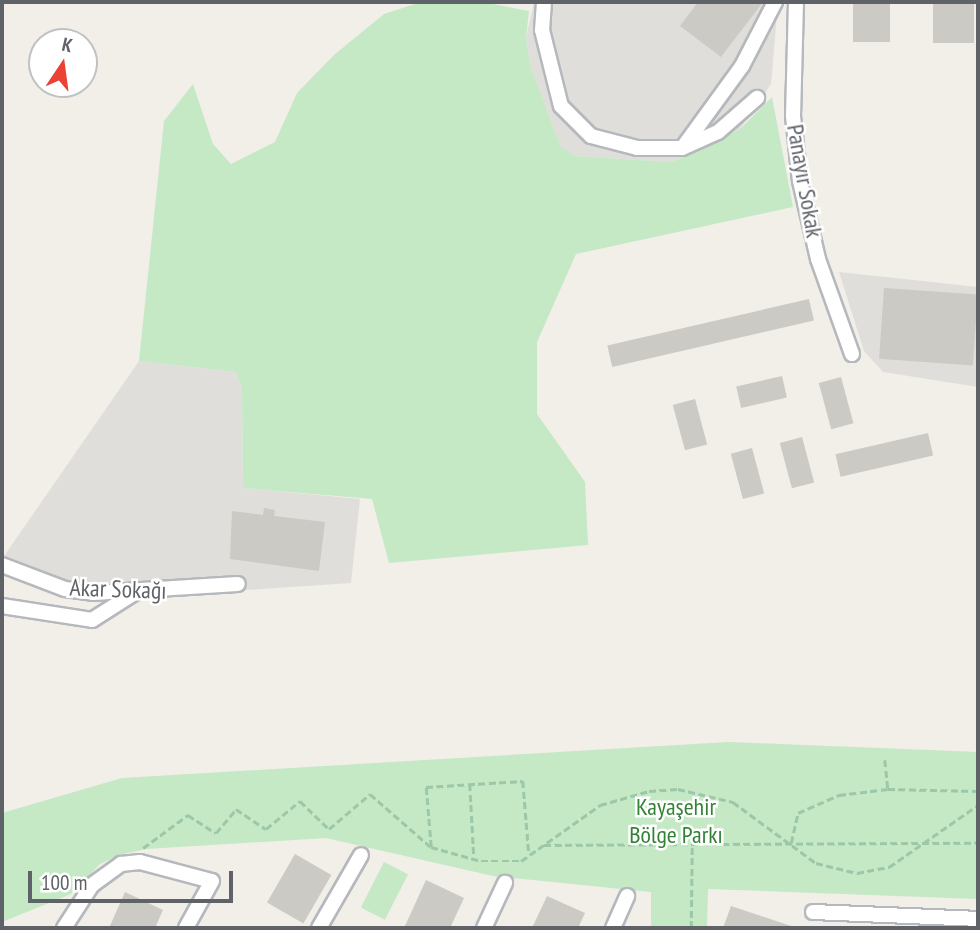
<!DOCTYPE html>
<html>
<head>
<meta charset="utf-8">
<style>
	body { margin:0 }
	#map { position:relative; width:980px; height:930px; overflow:hidden; background:#f1efe8; font-family:"PT Sans Narrow",sans-serif }
	div>[style] { position:absolute }
	.industrial>* { inset:0; background:#e0deda }
	.green>* { inset:0; background:#c5e8c5; transform-origin:0 0 }
	.building>* { inset:0; background:#cccac5; transform-origin:0 0 }
	.path>* { height:2.5px; margin-top:-1.25px; transform-origin:0; background:repeating-linear-gradient(90deg,#9cc7a9 0 7px,transparent 0 10.5px) }
	.roads { filter:drop-shadow(2px 0 #b5b8bc) drop-shadow(-2px 0 #b5b8bc) drop-shadow(0 2px #b5b8bc) drop-shadow(0 -2px #b5b8bc) }
	.minor>* { height:14px; margin:-7px; padding:0 7px; transform-origin:7px; border-radius:7px; background:#fff }
	span { translate:-50% -50%; white-space:nowrap; text-align:center; line-height:1.15; -webkit-text-stroke:5px #fff; paint-order:stroke }
	.street-label { font-size:24px; color:#5f6368 }
	.park-label { font-size:24px; color:#348238 }
	.frame { position:absolute; inset:0; border:4px solid #5f6368; pointer-events:none }
	.north { position:absolute; left:28px; top:28px; width:70px; height:70px; box-sizing:border-box; background:#fff; border:2px solid #bfc1c3; border-radius:50%; rotate:13deg; font-size:19px; font-weight:700; line-height:28px; text-align:center; color:#5f6368 }
	.north::after { content:''; display:block; margin:auto; width:24px; height:32px; background:#ea4335; clip-path:polygon(50% 0,100% 100%,50% 72%,0 100%) }
	.scale { position:absolute; left:28px; top:871px; width:205px; height:32px; box-sizing:border-box; border:4px solid #5f6368; border-top:0; padding-left:9px; font-size:21px; line-height:24px; white-space:nowrap; color:#5f6368; -webkit-text-stroke:5px #fff; paint-order:stroke }
</style>
</head>
<body>
<div id="map">
	<div class="industrial">
		<div style="clip-path:polygon(534px 2px,778px 2px,771px 84px,740px 129px,672px 162px,574px 156px,560px 145px,530px 65px,526px 38px)"></div>
		<div style="clip-path:polygon(839px 272px,978px 287px,978px 387px,883px 372px,864px 351px)"></div>
		<div style="clip-path:polygon(139px 361px,236px 372px,242px 388px,243px 488px,360px 499px,351px 583px,216px 592px,95px 587px,52px 582px,2px 559px)"></div>
	</div>
	<div class="green">
		<div style="clip-path:polygon(421px 2px,483px 2px,529px 11px,526px 38px,530px 65px,560px 145px,574px 156px,672px 162px,740px 129px,772px 97px,793px 207px,576px 254px,537px 342px,537px 414px,585px 482px,588px 545px,389px 563px,372px 499px,243px 488px,242px 388px,236px 372px,139px 361px,164px 121px,193px 84px,213px 144px,231px 164px,275px 142px,297px 93px,334px 55px,384px 14px)"></div>
		<div style="clip-path:polygon(728px 742px,978px 752px,978px 899px,708px 889px,707px 928px,651px 928px,651px 892px,493px 876px,326px 838px,146px 849px,119px 855px,100px 864px,71px 894px,2px 922px,2px 813px,122px 778px)"></div>
		<div style="left:384px;top:862px;width:27px;height:51px;rotate:27deg"></div>
	</div>
	<div class="building">
		<div style="clip-path:polygon(698px 2px,763px 2px,721px 57px,680px 26px)"></div>
		<div style="left:853px;top:2px;width:37px;height:40px"></div>
		<div style="left:933px;top:2px;width:41px;height:41px"></div>
		<div style="left:884px;top:288px;width:94px;height:71px;rotate:4deg"></div>
		<div style="left:809px;top:299px;width:22px;height:207px;rotate:77deg"></div>
		<div style="left:782px;top:376px;width:22px;height:47px;rotate:77deg"></div>
		<div style="left:841px;top:377px;width:48px;height:23px;rotate:75deg"></div>
		<div style="left:695px;top:399px;width:47px;height:23px;rotate:75deg"></div>
		<div style="left:928px;top:433px;width:23px;height:95px;rotate:77deg"></div>
		<div style="left:802px;top:437px;width:47px;height:23px;rotate:75deg"></div>
		<div style="left:752px;top:448px;width:47px;height:22px;rotate:75deg"></div>
		<div style="clip-path:polygon(264px 508px,275px 510px,274px 516px,325px 522px,319px 571px,230px 559px,232px 511px,263px 515px)"></div>
		<div style="left:295px;top:854px;width:42px;height:56px;rotate:30deg"></div>
		<div style="clip-path:polygon(426px 880px,464px 898px,450px 928px,404px 928px)"></div>
		<div style="clip-path:polygon(125px 892px,163px 910px,155px 928px,109px 928px)"></div>
		<div style="clip-path:polygon(547px 896px,585px 913px,578px 928px,532px 928px)"></div>
		<div style="clip-path:polygon(731px 906px,791px 926px,791px 928px,723px 928px)"></div>
	</div>
	<div class="path">
		<div style="left:885px;top:760px;width:28px;rotate:84deg"></div>
		<div style="left:470px;top:784px;width:74px;rotate:86.9deg"></div>
		<div style="left:791px;top:843px;width:31px;rotate:-77deg"></div>
		<div style="left:798px;top:813px;width:45px;rotate:-23.7deg"></div>
		<div style="left:839px;top:795px;width:49px;rotate:-7deg"></div>
		<div style="left:888px;top:789px;width:90px;rotate:1.3deg"></div>
		<div style="left:544px;top:845px;width:434px;rotate:-0.3deg"></div>
		<div style="left:431px;top:847px;width:60px;rotate:-94.8deg"></div>
		<div style="left:426px;top:787px;width:97px;rotate:-3.5deg"></div>
		<div style="left:523px;top:781px;width:73px;rotate:85.3deg"></div>
		<div style="left:143px;top:848px;width:56px;rotate:-36.3deg"></div>
		<div style="left:188px;top:815px;width:33px;rotate:33deg"></div>
		<div style="left:216px;top:833px;width:31px;rotate:-50deg"></div>
		<div style="left:236px;top:809px;width:36px;rotate:34deg"></div>
		<div style="left:266px;top:829px;width:44px;rotate:-39.5deg"></div>
		<div style="left:300px;top:801px;width:40px;rotate:44deg"></div>
		<div style="left:329px;top:829px;width:54px;rotate:-40.5deg"></div>
		<div style="left:370px;top:794px;width:81px;rotate:41deg"></div>
		<div style="left:431px;top:847px;width:52px;rotate:15.6deg"></div>
		<div style="left:481px;top:861px;width:40px"></div>
		<div style="left:521px;top:861px;width:97px;rotate:-35.3deg"></div>
		<div style="left:600px;top:805px;width:51px;rotate:-15.9deg"></div>
		<div style="left:649px;top:791px;width:29px;rotate:-4deg"></div>
		<div style="left:678px;top:789px;width:57px;rotate:13.3deg"></div>
		<div style="left:733px;top:802px;width:103px;rotate:36.3deg"></div>
		<div style="left:816px;top:863px;width:42px;rotate:13.7deg"></div>
		<div style="left:857px;top:873px;width:33px;rotate:-11deg"></div>
		<div style="left:889px;top:867px;width:108px;rotate:-34.9deg"></div>
		<div style="left:691px;top:928px;width:84px;rotate:-89.3deg"></div>
	</div>
	<div class="roads">
		<div class="minor">
			<div style="left:544px;top:2px;width:28px;rotate:94deg"></div>
			<div style="left:542px;top:30px;width:78px;rotate:76deg"></div>
			<div style="left:561px;top:106px;width:42px;rotate:45deg"></div>
			<div style="left:591px;top:136px;width:48px;rotate:14.6deg"></div>
			<div style="left:637px;top:148px;width:45px"></div>
			<div style="left:682px;top:148px;width:39px;rotate:-24deg"></div>
			<div style="left:718px;top:132px;width:52px;rotate:-41.1deg"></div>
			<div style="left:796px;top:2px;width:114px;rotate:91.5deg"></div>
			<div style="left:793px;top:116px;width:65px;rotate:83.9deg"></div>
			<div style="left:800px;top:181px;width:80px;rotate:77deg"></div>
			<div style="left:818px;top:259px;width:101px;rotate:70.3deg"></div>
			<div style="left:683px;top:147px;width:100px;rotate:-53.9deg"></div>
			<div style="left:742px;top:66px;width:72px;rotate:-62.7deg"></div>
			<div style="left:2px;top:565px;width:67px;rotate:20.9deg"></div>
			<div style="left:65px;top:589px;width:28px;rotate:8deg"></div>
			<div style="left:93px;top:593px;width:145px;rotate:-3.6deg"></div>
			<div style="left:2px;top:606px;width:91px;rotate:8.8deg"></div>
			<div style="left:92px;top:620px;width:52px;rotate:-32.5deg"></div>
			<div style="left:813px;top:912px;width:165px;rotate:2.4deg"></div>
			<div style="left:64px;top:928px;width:51px;rotate:-56.9deg"></div>
			<div style="left:92px;top:885px;width:36px;rotate:-36deg"></div>
			<div style="left:121px;top:864px;width:19px;rotate:-6deg"></div>
			<div style="left:140px;top:862px;width:74px;rotate:14.8deg"></div>
			<div style="left:212px;top:881px;width:54px;rotate:119deg"></div>
			<div style="left:319px;top:928px;width:84px;rotate:-60.1deg"></div>
			<div style="left:484px;top:928px;width:50px;rotate:-65deg"></div>
			<div style="left:613px;top:928px;width:35px;rotate:-66deg"></div>
		</div>
	</div>
	<div class="street-label">
		<span style="left:805px;top:181px;rotate:80deg">Panayır Sokak</span>
		<span style="left:118px;top:589px;rotate:2deg">Akar Sokağı</span>
	</div>
	<div class="park-label">
		<span style="left:676px;top:821px">Kayaşehir<br>Bölge Parkı</span>
	</div>
	<div class="frame"></div>
	<div class="north">K</div>
	<div class="scale">100 m</div>
</div>
</body>
</html>
